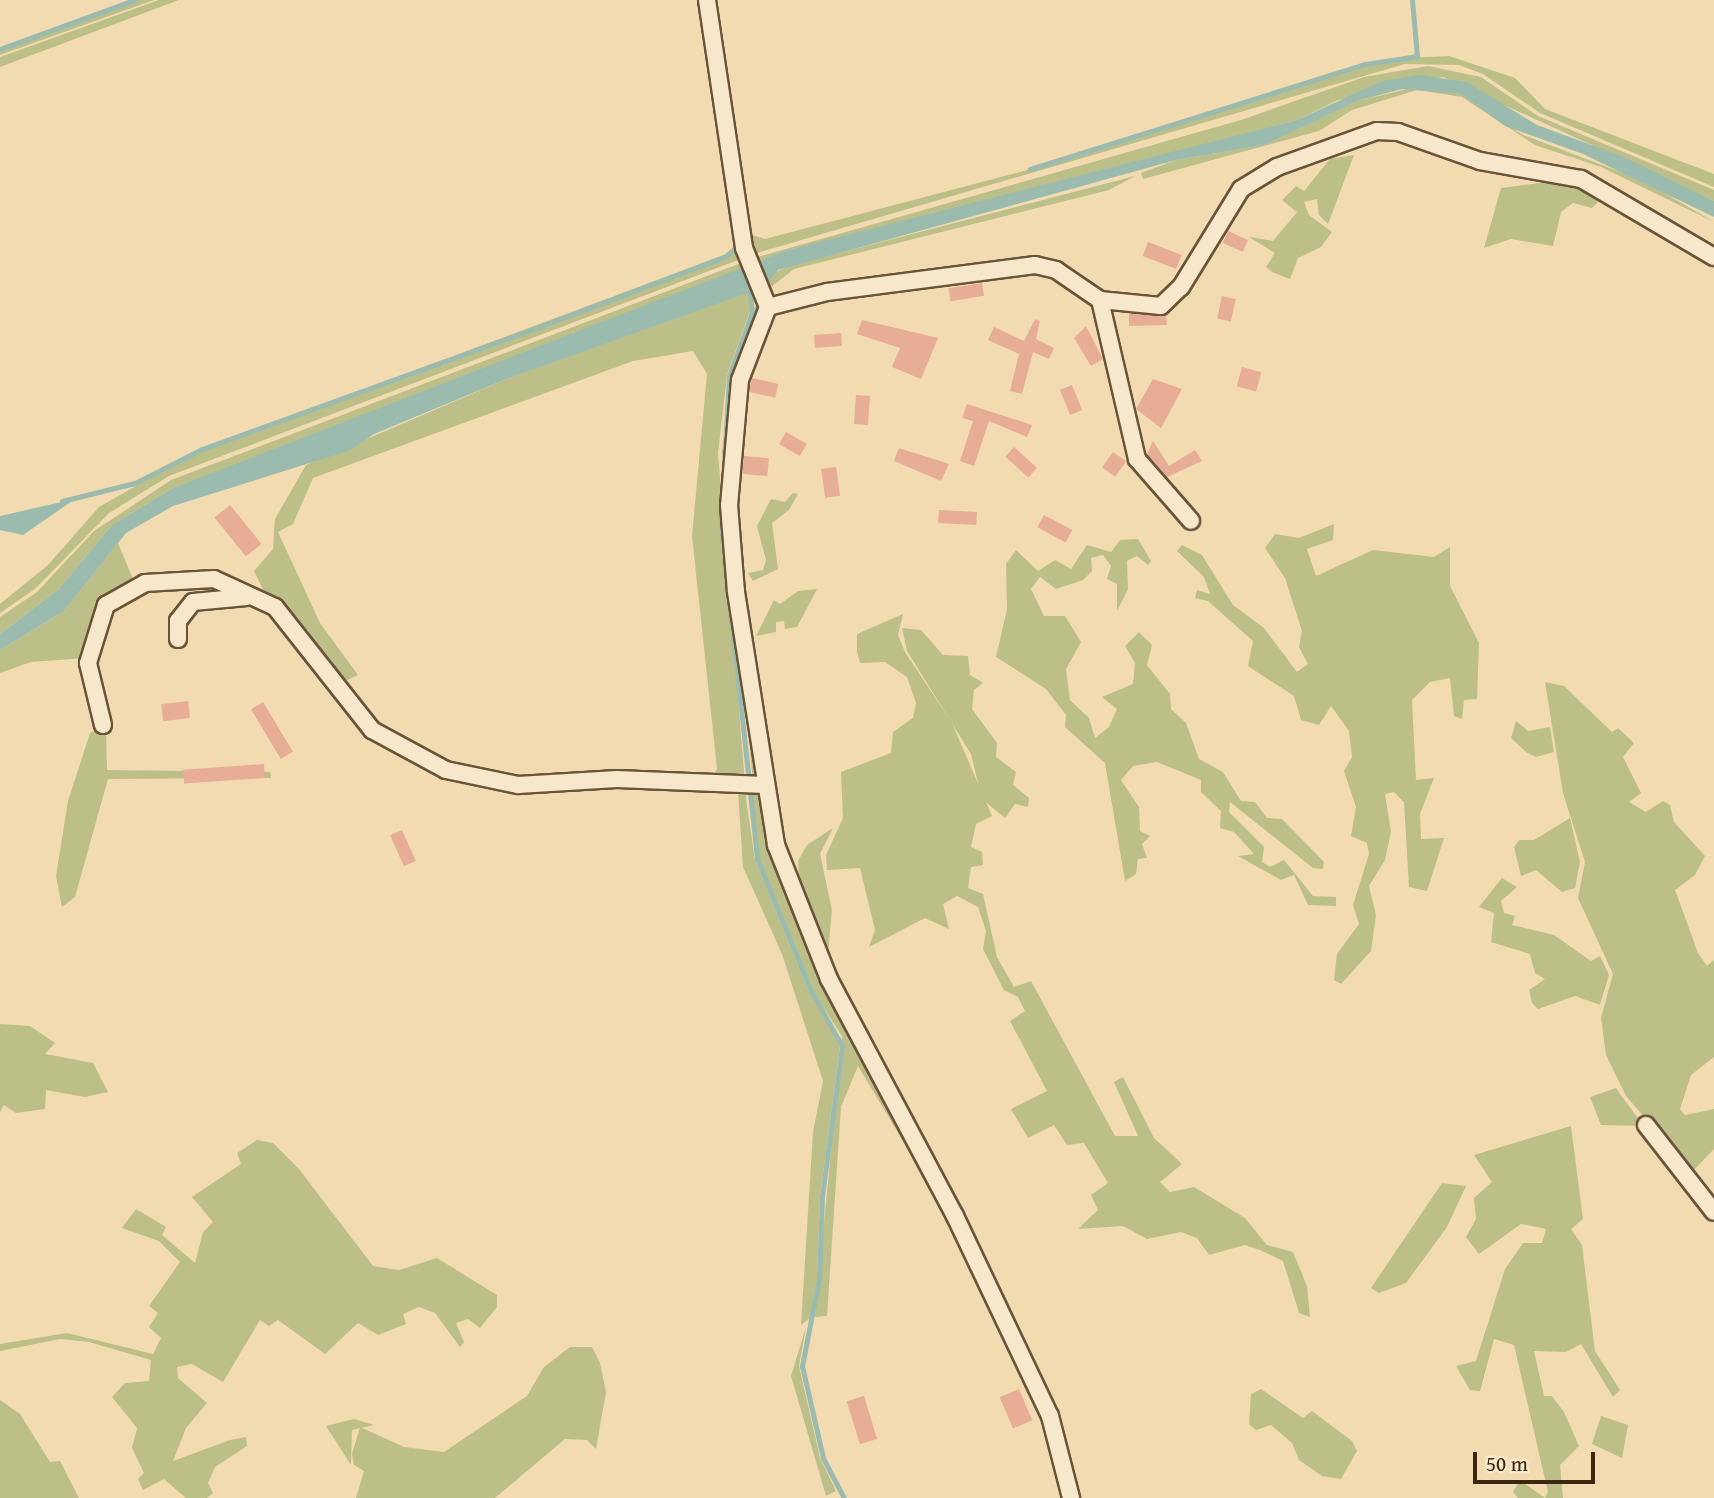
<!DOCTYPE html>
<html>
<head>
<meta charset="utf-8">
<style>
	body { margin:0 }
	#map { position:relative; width:1714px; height:1498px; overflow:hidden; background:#f2dbb0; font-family:"Gentium Book Plus",serif }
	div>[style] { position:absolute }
	.green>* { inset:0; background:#bdbf89 }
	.water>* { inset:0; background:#9bbbaf }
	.stream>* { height:5px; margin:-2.5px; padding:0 2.5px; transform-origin:2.5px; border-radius:2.5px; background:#9bbbaf }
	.building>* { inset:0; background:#e7ad97; transform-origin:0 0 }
	.roads { filter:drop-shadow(2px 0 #695438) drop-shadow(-2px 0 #695438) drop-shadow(0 2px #695438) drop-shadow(0 -2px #695438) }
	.minor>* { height:16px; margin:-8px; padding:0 8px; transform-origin:8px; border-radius:8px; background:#f7e8cc }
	span { translate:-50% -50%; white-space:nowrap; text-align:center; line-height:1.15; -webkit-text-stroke:7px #f7e8cc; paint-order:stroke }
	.scale { position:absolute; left:1473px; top:1452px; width:122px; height:32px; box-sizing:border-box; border:4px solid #3b2710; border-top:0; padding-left:9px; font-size:21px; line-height:24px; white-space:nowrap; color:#3b2710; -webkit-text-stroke:5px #f7e8cc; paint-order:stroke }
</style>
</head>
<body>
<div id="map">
	<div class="green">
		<div style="clip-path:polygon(138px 0,154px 0,0 55px,0 51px)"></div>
		<div style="clip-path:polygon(159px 0,179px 0,0 67px,0 57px)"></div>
		<div style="clip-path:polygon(1449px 56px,1515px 78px,1545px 109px,1714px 174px,1714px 187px,1540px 113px,1483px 74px,1459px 65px,1405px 64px,750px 255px,746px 233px,765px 239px,1031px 169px,1387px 59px)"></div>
		<div style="clip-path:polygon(1428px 66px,1481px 77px,1538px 116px,1714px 190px,1714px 201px,1443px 77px,1338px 100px,1297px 120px,970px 208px,788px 250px,756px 263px,754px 258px,1241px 120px,1364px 77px)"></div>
		<div style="clip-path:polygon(1416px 87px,1461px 94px,1521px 134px,1644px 181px,1714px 222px,1601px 167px,1535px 145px,1462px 97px,1417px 90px,1352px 110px,1319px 131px,1143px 179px,1141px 173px,1176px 160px,1263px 145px,1357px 101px)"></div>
		<div style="clip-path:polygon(1354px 155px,1328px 224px,1319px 215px,1317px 199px,1304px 202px,1309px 215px,1332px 232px,1321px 247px,1298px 258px,1290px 279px,1272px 272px,1266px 267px,1275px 253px,1249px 237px,1273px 241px,1297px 212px,1282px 200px,1296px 186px,1304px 191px,1330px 159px)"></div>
		<div style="clip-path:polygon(1135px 176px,1109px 190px,794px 269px,766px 291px,764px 287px,770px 275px,789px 266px)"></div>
		<div style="clip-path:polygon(1569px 179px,1603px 197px,1592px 208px,1573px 203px,1561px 212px,1553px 246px,1511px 239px,1484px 248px,1501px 188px)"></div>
		<div style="clip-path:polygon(737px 250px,746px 257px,169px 476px,109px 513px,35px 589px,0 613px,0 604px,48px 565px,99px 507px,192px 454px)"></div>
		<div style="clip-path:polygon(741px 263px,746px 267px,386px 411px,173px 488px,112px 525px,59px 589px,0 634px,0 617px,37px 592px,94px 531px,171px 480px)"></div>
		<div style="clip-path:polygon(749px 287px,754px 289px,762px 307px,743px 360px,727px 500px,760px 777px,753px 783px,722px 452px,731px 374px,757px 302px,750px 289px,750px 311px,727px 375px,718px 453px,745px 784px,711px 782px,717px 768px,692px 536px,707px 374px,693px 351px,633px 361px,313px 478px,293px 524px,278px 532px,320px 623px,358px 675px,341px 683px,268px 600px,254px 571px,273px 549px,275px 519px,306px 465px,509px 378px)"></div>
		<div style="clip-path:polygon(793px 493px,798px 494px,789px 510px,772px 523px,778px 569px,753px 581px,748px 573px,763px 570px,766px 560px,757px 526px,771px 499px,785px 502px)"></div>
		<div style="clip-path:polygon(1334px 524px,1333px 540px,1307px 549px,1316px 576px,1373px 550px,1434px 557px,1450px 547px,1450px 586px,1479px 643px,1477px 699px,1464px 700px,1462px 719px,1454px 716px,1450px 678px,1430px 682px,1412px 700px,1416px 780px,1434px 778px,1420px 814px,1421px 839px,1444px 838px,1427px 891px,1409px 887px,1404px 802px,1394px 792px,1385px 794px,1391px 832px,1385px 860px,1369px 886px,1376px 915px,1371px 951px,1341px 984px,1334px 980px,1337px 954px,1359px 924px,1353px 905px,1369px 854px,1367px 843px,1351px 836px,1356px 807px,1344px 771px,1352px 757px,1349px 731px,1331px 706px,1319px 725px,1301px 720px,1294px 696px,1248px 666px,1253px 641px,1208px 601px,1195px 598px,1197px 590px,1210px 594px,1204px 577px,1177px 551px,1182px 545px,1202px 555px,1233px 605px,1264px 628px,1297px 672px,1308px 664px,1299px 647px,1302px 631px,1285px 578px,1265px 548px,1275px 534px,1299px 538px)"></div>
		<div style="clip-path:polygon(1138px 539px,1151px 561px,1148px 565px,1137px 556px,1127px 561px,1128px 589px,1117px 611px,1117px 584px,1107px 579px,1111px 566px,1103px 555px,1091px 558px,1092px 571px,1083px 580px,1056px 589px,1040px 577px,1031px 589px,1044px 616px,1065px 616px,1081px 642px,1066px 669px,1070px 700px,1089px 718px,1095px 738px,1109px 727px,1117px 709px,1102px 697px,1133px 684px,1135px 663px,1125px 646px,1139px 632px,1152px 645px,1147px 665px,1170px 694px,1171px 709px,1186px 723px,1199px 759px,1223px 772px,1241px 801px,1255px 802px,1267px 818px,1282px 819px,1324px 862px,1323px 869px,1313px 868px,1230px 802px,1229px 812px,1264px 847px,1262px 862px,1270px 867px,1284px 860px,1313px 896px,1336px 897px,1336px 906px,1308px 905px,1294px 875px,1281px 880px,1238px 856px,1254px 854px,1234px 832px,1220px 828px,1221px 811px,1201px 792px,1201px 780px,1157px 762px,1133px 766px,1121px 780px,1139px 807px,1140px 831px,1150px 836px,1142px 844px,1147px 858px,1138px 859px,1136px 874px,1125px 881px,1105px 763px,1065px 727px,1066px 715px,1046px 689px,996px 657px,1007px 609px,1006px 564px,1016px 550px,1038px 571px,1055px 560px,1071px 569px,1087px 545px,1111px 552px,1120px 540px)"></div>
		<div style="clip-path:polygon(118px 543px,135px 584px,118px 592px,86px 658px,31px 662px,0 673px,0 650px,64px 611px)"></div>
		<div style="clip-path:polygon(817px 589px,797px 627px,785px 629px,784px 621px,776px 622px,776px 632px,756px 636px,774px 600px,780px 604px,798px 591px)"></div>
		<div style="clip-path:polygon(903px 614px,898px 635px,905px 652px,952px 723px,992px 816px,976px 824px,971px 847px,982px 852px,983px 865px,971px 867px,968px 888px,983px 894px,997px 957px,1014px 987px,1031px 981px,1115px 1136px,1138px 1136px,1114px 1082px,1123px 1077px,1154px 1138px,1182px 1164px,1160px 1182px,1170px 1192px,1194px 1187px,1245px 1218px,1267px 1245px,1293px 1252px,1307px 1286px,1310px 1317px,1299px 1313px,1283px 1261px,1260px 1250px,1245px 1245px,1209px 1255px,1197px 1238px,1181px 1232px,1147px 1239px,1123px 1226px,1078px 1229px,1098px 1210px,1091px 1195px,1108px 1183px,1084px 1143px,1067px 1145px,1054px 1125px,1028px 1138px,1011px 1109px,1047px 1091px,1010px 1021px,1025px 1011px,1018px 997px,1004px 990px,983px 949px,986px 931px,978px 907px,957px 896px,943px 904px,949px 929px,925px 918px,869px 947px,875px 930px,860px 868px,827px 870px,826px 855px,843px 818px,841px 772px,891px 753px,893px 732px,913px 718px,916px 703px,907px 677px,885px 662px,860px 663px,857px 652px,857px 634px)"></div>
		<div style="clip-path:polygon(902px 628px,921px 630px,943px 655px,968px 656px,970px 675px,983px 683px,974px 690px,972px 709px,997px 743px,996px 757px,1016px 772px,1013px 785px,1029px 798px,1028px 807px,1015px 804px,1005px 818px,982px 799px,971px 754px,907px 651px)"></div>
		<div style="clip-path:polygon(1545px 682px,1564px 686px,1612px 732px,1618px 728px,1634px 743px,1623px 757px,1641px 793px,1629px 802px,1646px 812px,1663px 801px,1670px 805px,1674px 822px,1705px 856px,1695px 875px,1675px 890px,1698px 953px,1707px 966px,1714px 960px,1714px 1057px,1691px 1075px,1680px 1109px,1685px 1115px,1714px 1109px,1714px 1149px,1692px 1172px,1626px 1096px,1606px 1055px,1601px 1018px,1613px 974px,1578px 898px,1585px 862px,1563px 793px)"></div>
		<div style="clip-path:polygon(1516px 721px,1528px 731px,1550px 727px,1554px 752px,1536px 757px,1526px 752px,1511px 738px)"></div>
		<div style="clip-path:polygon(106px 725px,107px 770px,270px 772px,271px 778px,108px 779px,75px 897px,62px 907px,56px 876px,68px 801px,90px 733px)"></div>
		<div style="clip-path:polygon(750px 791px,761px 795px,771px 844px,951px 1221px,858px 1066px,841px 1107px,827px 1316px,815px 1317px,842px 1036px,812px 990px,758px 858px)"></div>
		<div style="clip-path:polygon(738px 792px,745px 792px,755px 860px,809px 992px,840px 1046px,820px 1196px,817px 1278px,810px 1318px,801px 1325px,813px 1132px,823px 1081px,782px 954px,743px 867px)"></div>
		<div style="clip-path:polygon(1570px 818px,1580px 862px,1575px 888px,1562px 892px,1536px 870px,1521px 876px,1514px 847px,1519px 840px,1534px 840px)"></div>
		<div style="clip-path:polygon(833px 828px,820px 854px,832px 910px,827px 965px,800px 890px,798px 861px,807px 845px)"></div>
		<div style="clip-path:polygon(1502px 878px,1517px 887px,1501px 901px,1504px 913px,1515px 916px,1512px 925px,1554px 935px,1591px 961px,1600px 956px,1609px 975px,1600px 1005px,1575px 996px,1538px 1009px,1532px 1003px,1529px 990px,1545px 979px,1535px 973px,1530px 954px,1491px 942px,1494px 913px,1479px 907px)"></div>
		<div style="clip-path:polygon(0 1024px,30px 1026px,55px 1043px,45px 1054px,93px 1063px,108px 1092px,85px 1097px,46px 1090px,45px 1109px,16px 1113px,4px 1105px,0 1112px)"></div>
		<div style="clip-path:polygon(1616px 1088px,1623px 1098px,1644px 1126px,1601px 1125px,1590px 1097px)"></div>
		<div style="clip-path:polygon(1571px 1126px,1583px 1219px,1571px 1229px,1582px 1245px,1595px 1351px,1620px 1390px,1613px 1397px,1581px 1344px,1566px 1352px,1534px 1351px,1544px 1396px,1552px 1396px,1564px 1412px,1579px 1446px,1560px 1465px,1563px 1498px,1518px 1498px,1513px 1492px,1520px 1480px,1545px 1498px,1548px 1492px,1514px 1345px,1494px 1339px,1480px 1391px,1470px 1390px,1456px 1366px,1476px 1361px,1505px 1269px,1523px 1243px,1542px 1243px,1546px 1229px,1521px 1224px,1479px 1254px,1466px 1237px,1476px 1219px,1474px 1198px,1492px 1182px,1474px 1155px)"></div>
		<div style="clip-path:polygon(257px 1140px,273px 1143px,299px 1169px,373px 1266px,399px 1270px,437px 1258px,497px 1295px,497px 1307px,480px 1328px,468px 1319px,456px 1323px,464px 1342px,460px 1347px,435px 1313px,419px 1307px,403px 1314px,406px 1324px,378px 1335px,358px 1323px,325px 1354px,278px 1320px,269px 1326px,260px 1320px,223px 1382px,192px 1364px,177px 1367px,178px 1378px,207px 1403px,186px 1428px,173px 1461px,230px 1440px,246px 1437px,247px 1446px,215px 1467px,208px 1483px,213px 1493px,207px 1498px,186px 1498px,164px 1479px,143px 1490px,138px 1479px,144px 1473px,132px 1448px,137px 1428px,112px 1397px,125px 1383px,149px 1381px,151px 1360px,89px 1342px,60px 1339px,0 1351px,0 1344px,67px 1333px,153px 1354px,161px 1338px,149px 1327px,158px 1313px,149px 1306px,180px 1262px,159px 1241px,122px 1228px,136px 1209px,166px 1227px,162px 1235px,195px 1263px,203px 1232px,213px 1222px,192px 1197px,241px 1164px,237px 1153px)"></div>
		<div style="clip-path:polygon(1442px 1183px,1466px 1186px,1447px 1227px,1406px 1283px,1379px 1293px,1371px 1288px)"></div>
		<div style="clip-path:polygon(806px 1327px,799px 1366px,820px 1458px,836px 1491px,826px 1496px,791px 1376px)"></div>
		<div style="clip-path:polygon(570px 1347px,592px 1347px,600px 1363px,606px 1392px,596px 1449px,587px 1440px,565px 1439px,495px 1498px,356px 1498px,364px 1471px,354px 1465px,352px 1454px,360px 1427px,404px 1447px,444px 1452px,527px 1396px,544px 1367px)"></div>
		<div style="clip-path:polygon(1261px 1389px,1303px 1418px,1312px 1411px,1352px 1441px,1357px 1451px,1341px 1479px,1322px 1476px,1299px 1460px,1292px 1443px,1271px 1425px,1256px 1430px,1249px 1424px,1251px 1394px)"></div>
		<div style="clip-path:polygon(0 1400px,20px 1414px,50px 1462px,60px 1461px,79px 1498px,0 1498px)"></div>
		<div style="clip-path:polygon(1601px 1416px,1628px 1425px,1622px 1458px,1592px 1444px)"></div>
		<div style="clip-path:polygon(354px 1419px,374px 1425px,352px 1430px,351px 1465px,326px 1426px)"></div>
	</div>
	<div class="water">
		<div style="clip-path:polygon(1419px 75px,1467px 82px,1537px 125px,1624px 157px,1714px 201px,1714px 217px,1583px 154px,1505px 126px,1461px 94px,1402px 89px,1357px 101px,1264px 145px,1176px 160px,778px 270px,764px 287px,509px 378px,374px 434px,351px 450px,173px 506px,126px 533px,64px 611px,0 650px,0 634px,59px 589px,112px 525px,173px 488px,788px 250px,1297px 120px,1382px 81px)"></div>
		<div style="clip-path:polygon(75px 499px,23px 535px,0 530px,0 516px)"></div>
	</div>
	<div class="stream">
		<div style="left:0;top:49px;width:143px;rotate:-20.1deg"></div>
		<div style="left:1030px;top:169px;width:352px;rotate:-17.4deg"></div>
		<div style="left:1366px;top:64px;width:52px;rotate:-8.9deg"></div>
		<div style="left:1417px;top:56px;width:56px;rotate:-95.1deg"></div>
		<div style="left:749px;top:284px;width:28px;rotate:84deg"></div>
		<div style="left:752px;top:312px;width:68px;rotate:109.8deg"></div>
		<div style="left:729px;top:376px;width:145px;rotate:93.2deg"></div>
		<div style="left:721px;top:521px;width:340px;rotate:83.9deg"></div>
		<div style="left:757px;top:859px;width:143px;rotate:67.8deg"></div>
		<div style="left:811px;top:991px;width:63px;rotate:60.6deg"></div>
		<div style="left:842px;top:1046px;width:151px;rotate:97.6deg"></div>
		<div style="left:822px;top:1196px;width:82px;rotate:92.1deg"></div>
		<div style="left:819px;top:1278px;width:90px;rotate:100.9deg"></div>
		<div style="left:802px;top:1366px;width:94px;rotate:77.1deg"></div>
		<div style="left:823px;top:1458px;width:45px;rotate:62.3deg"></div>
		<div style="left:62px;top:501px;width:75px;rotate:-13.9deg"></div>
		<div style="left:135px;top:483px;width:75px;rotate:-26.9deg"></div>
		<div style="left:202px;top:449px;width:338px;rotate:-19.9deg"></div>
		<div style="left:520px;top:334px;width:220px;rotate:-20.7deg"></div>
		<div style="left:726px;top:256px;width:15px;rotate:-42deg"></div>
	</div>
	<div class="building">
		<div style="left:1228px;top:231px;width:22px;height:13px;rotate:24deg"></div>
		<div style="left:1148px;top:242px;width:36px;height:15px;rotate:21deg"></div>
		<div style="left:982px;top:283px;width:13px;height:34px;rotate:81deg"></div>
		<div style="left:1222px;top:296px;width:14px;height:23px;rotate:12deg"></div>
		<div style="clip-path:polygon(1129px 313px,1166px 315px,1167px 325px,1129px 326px)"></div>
		<div style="clip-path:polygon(1035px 319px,1040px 321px,1036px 339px,1054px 348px,1049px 359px,1033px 352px,1022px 394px,1010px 391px,1019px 354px,988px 340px,994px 327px,1024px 341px)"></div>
		<div style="clip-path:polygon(862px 320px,938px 338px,921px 379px,892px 367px,900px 348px,857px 334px)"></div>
		<div style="clip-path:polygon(1086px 326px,1103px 359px,1091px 366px,1074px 338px)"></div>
		<div style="left:841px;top:333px;width:13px;height:27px;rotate:86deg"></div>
		<div style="left:1242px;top:367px;width:20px;height:20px;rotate:15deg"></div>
		<div style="left:752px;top:378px;width:27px;height:14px;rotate:13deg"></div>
		<div style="clip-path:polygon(1153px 379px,1182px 389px,1161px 428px,1136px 409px)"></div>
		<div style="left:1072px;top:385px;width:27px;height:13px;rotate:68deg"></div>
		<div style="left:856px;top:395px;width:14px;height:29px;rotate:4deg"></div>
		<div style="clip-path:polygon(967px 404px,1032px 425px,1027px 437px,989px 421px,974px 466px,960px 461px,973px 421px,962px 418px)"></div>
		<div style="left:786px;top:432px;width:24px;height:14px;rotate:30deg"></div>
		<div style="clip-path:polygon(1153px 441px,1169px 466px,1195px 450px,1202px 461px,1167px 477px,1147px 454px)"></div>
		<div style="left:1014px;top:447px;width:31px;height:13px;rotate:42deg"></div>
		<div style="clip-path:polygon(899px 448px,949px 464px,941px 481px,894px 461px)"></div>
		<div style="left:1113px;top:452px;width:16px;height:19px;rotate:35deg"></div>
		<div style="left:744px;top:456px;width:25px;height:18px;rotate:5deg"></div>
		<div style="left:836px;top:467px;width:29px;height:15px;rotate:82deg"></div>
		<div style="left:230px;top:505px;width:50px;height:20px;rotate:51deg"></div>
		<div style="left:939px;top:510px;width:38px;height:13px;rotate:3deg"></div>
		<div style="left:1044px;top:515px;width:32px;height:14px;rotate:28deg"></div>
		<div style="left:188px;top:701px;width:17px;height:27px;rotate:83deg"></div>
		<div style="left:263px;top:702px;width:58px;height:14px;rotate:59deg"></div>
		<div style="left:264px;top:764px;width:14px;height:81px;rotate:86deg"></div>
		<div style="left:402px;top:830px;width:34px;height:13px;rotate:66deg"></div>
		<div style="left:1019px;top:1389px;width:34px;height:21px;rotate:67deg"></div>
		<div style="left:864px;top:1396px;width:45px;height:18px;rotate:73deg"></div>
	</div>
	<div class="roads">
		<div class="minor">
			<div style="left:707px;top:0;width:251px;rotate:81.5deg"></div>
			<div style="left:744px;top:248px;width:64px;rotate:67.9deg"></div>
			<div style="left:768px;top:307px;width:78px;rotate:111deg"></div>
			<div style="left:740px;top:380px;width:125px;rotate:95deg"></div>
			<div style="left:729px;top:505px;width:87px;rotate:85.4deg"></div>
			<div style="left:736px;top:592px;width:256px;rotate:81deg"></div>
			<div style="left:776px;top:845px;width:144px;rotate:68.4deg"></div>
			<div style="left:829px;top:979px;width:268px;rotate:62deg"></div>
			<div style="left:955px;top:1216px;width:221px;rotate:64.6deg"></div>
			<div style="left:1050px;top:1416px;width:85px;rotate:75.6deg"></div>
			<div style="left:1100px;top:300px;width:163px;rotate:76.9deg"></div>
			<div style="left:1137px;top:459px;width:82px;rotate:48.9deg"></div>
			<div style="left:768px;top:307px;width:61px;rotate:-14.3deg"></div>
			<div style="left:827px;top:292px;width:210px;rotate:-7.4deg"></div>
			<div style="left:1035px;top:265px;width:22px;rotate:13deg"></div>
			<div style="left:1056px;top:270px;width:53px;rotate:34.3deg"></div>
			<div style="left:1100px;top:300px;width:61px;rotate:5.6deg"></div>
			<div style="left:1161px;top:306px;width:28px;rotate:-44deg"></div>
			<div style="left:1181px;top:287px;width:115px;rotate:-58.5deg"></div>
			<div style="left:1241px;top:189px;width:42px;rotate:-31.4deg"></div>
			<div style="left:1277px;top:167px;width:106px;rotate:-19.8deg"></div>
			<div style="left:1377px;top:131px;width:21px;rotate:3deg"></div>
			<div style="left:1398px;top:132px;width:87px;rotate:19.5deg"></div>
			<div style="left:1480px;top:161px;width:103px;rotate:10.1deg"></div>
			<div style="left:1581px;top:179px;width:154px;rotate:30.4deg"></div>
			<div style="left:178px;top:639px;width:18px;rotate:-90deg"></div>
			<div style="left:178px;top:621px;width:24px;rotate:-52deg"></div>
			<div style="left:193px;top:602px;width:54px;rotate:-5.3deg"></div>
			<div style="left:103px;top:725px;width:64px;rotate:-103.6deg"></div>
			<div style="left:88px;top:663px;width:61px;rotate:-72.8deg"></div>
			<div style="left:106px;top:605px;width:45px;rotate:-29.4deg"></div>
			<div style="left:145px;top:583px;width:69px;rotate:-3.3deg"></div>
			<div style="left:214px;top:579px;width:67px;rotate:24.7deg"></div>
			<div style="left:275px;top:607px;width:157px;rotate:51.7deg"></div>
			<div style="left:372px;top:730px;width:84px;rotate:28.4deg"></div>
			<div style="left:446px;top:770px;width:74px;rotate:11.8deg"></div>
			<div style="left:518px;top:785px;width:99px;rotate:-3.5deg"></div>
			<div style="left:617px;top:779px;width:148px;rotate:2.3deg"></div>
			<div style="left:1646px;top:1125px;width:110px;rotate:52deg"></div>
		</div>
	</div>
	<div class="scale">50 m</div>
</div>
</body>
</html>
